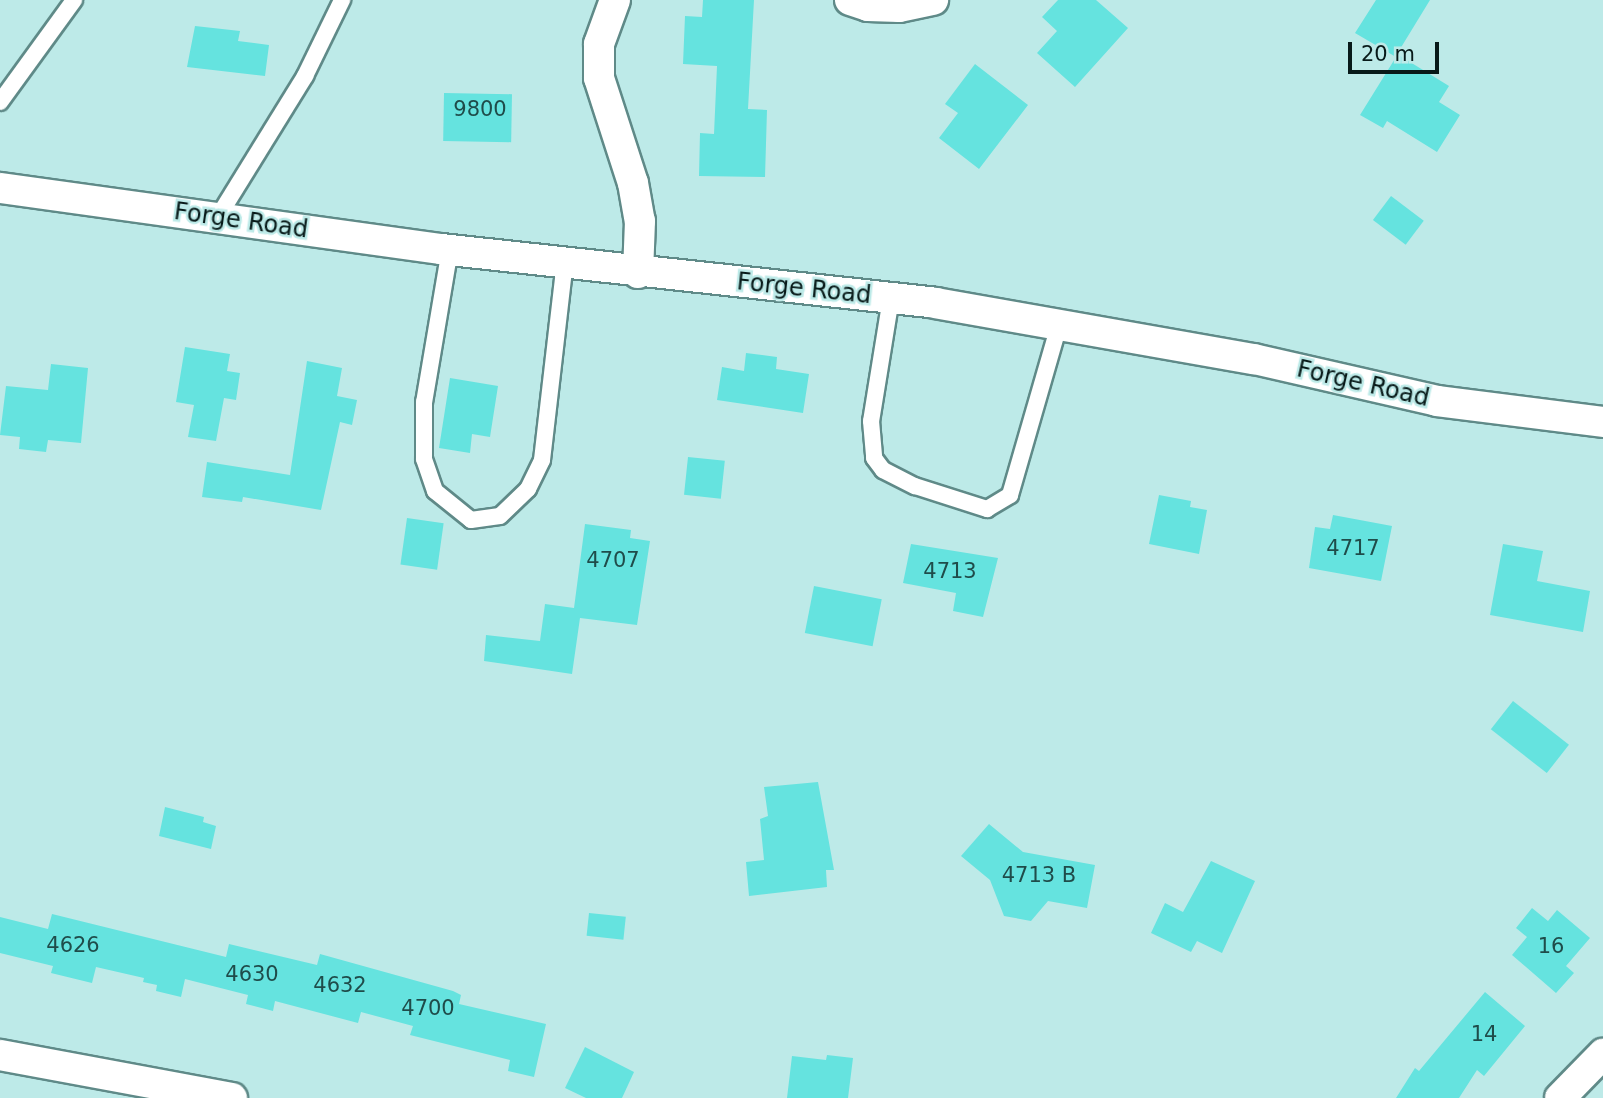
<!DOCTYPE html>
<html>
<head>
<meta charset="utf-8">
<style>
	body { margin:0 }
	#map { position:relative; width:1603px; height:1098px; overflow:hidden; background:#bdeae8; font-family:"DejaVu Sans",sans-serif }
	div>[style] { position:absolute }
	.building>* { inset:0; background:#65e3df; transform-origin:0 0 }
	.roads { filter:drop-shadow(2px 0 #5f8a88) drop-shadow(-2px 0 #5f8a88) drop-shadow(0 2px #5f8a88) drop-shadow(0 -2px #5f8a88) }
	.service>* { height:16px; margin:-8px; padding:0 8px; transform-origin:8px; border-radius:8px; background:#fff }
	.minor>* { height:30px; margin:-15px; padding:0 15px; transform-origin:15px; border-radius:15px; background:#fff }
	span { translate:-50% -50%; white-space:nowrap; text-align:center; line-height:1.15; -webkit-text-stroke:5px #bdeae8; paint-order:stroke }
	.number-label { font-size:21px; color:#1f4c4a }
	.number-label span { -webkit-text-stroke-width:0 }
	.street-label { font-size:24px; color:#081a19 }
	.scale { position:absolute; left:1348px; top:42px; width:91px; height:32px; box-sizing:border-box; border:4px solid #081a19; border-top:0; padding-left:9px; font-size:21px; line-height:24px; white-space:nowrap; color:#081a19; -webkit-text-stroke:5px #bdeae8; paint-order:stroke }
</style>
</head>
<body>
<div id="map">
	<div class="building">
		<div style="clip-path:polygon(703px 0,754px 0,748px 109px,767px 110px,765px 177px,699px 176px,700px 133px,714px 134px,717px 66px,683px 64px,685px 16px,702px 17px)"></div>
		<div style="clip-path:polygon(1058px 0,1096px 0,1128px 28px,1075px 87px,1037px 53px,1057px 31px,1042px 17px)"></div>
		<div style="clip-path:polygon(1376px 0,1430px 0,1397px 54px,1449px 86px,1439px 102px,1460px 115px,1437px 152px,1387px 121px,1383px 128px,1360px 115px,1396px 57px,1355px 33px)"></div>
		<div style="clip-path:polygon(195px 26px,240px 31px,238px 41px,269px 45px,265px 76px,187px 67px)"></div>
		<div style="clip-path:polygon(975px 64px,1028px 105px,979px 169px,939px 138px,958px 113px,945px 104px)"></div>
		<div style="left:444px;top:93px;width:68px;height:48px;rotate:1deg"></div>
		<div style="left:1391px;top:196px;width:41px;height:30px;rotate:37deg"></div>
		<div style="clip-path:polygon(185px 347px,230px 354px,227px 371px,240px 373px,236px 400px,224px 398px,216px 441px,188px 437px,194px 405px,176px 402px)"></div>
		<div style="clip-path:polygon(746px 353px,777px 357px,776px 369px,809px 374px,803px 413px,717px 400px,722px 367px,744px 371px)"></div>
		<div style="clip-path:polygon(307px 361px,342px 368px,337px 396px,357px 400px,352px 425px,340px 422px,321px 510px,243px 497px,242px 502px,202px 497px,207px 462px,290px 475px)"></div>
		<div style="clip-path:polygon(51px 364px,88px 368px,81px 443px,48px 440px,46px 452px,19px 449px,20px 437px,0 435px,6px 386px,48px 390px)"></div>
		<div style="clip-path:polygon(450px 378px,498px 386px,490px 437px,472px 434px,470px 453px,439px 448px)"></div>
		<div style="left:688px;top:457px;width:37px;height:38px;rotate:6deg"></div>
		<div style="clip-path:polygon(1159px 495px,1191px 501px,1190px 507px,1207px 510px,1199px 554px,1149px 544px)"></div>
		<div style="clip-path:polygon(1333px 515px,1392px 526px,1381px 581px,1309px 568px,1315px 527px,1330px 529px)"></div>
		<div style="left:407px;top:518px;width:37px;height:47px;rotate:8deg"></div>
		<div style="clip-path:polygon(585px 524px,631px 530px,630px 538px,650px 541px,637px 625px,580px 618px,572px 674px,484px 661px,486px 635px,540px 641px,545px 604px,574px 608px)"></div>
		<div style="clip-path:polygon(911px 544px,998px 558px,983px 617px,953px 611px,956px 593px,903px 583px)"></div>
		<div style="clip-path:polygon(1503px 544px,1543px 551px,1537px 581px,1590px 591px,1583px 632px,1490px 615px)"></div>
		<div style="left:814px;top:586px;width:69px;height:48px;rotate:11deg"></div>
		<div style="left:1513px;top:701px;width:71px;height:36px;rotate:38deg"></div>
		<div style="clip-path:polygon(818px 782px,834px 870px,826px 870px,827px 887px,749px 896px,746px 862px,764px 860px,760px 819px,768px 816px,764px 787px)"></div>
		<div style="clip-path:polygon(165px 807px,204px 817px,203px 822px,216px 826px,211px 849px,159px 836px)"></div>
		<div style="clip-path:polygon(989px 824px,1023px 852px,1095px 865px,1087px 908px,1048px 901px,1031px 921px,1004px 916px,990px 880px,961px 856px)"></div>
		<div style="clip-path:polygon(1211px 861px,1255px 881px,1222px 953px,1197px 941px,1191px 952px,1151px 933px,1165px 903px,1183px 912px)"></div>
		<div style="clip-path:polygon(1532px 908px,1548px 921px,1557px 910px,1590px 938px,1566px 966px,1574px 973px,1556px 993px,1512px 955px,1527px 937px,1516px 928px)"></div>
		<div style="left:589px;top:913px;width:37px;height:23px;rotate:6deg"></div>
		<div style="clip-path:polygon(52px 914px,226px 957px,229px 944px,317px 965px,320px 954px,453px 991px,461px 995px,459px 1004px,546px 1024px,534px 1077px,508px 1071px,510px 1060px,410px 1035px,413px 1026px,361px 1012px,358px 1023px,275px 1001px,273px 1011px,246px 1004px,248px 995px,185px 979px,181px 997px,156px 991px,157px 985px,143px 982px,144px 978px,96px 967px,92px 983px,51px 973px,53px 966px,0 953px,0 917px,48px 929px)"></div>
		<div style="clip-path:polygon(1485px 992px,1525px 1026px,1484px 1076px,1477px 1070px,1459px 1098px,1396px 1098px,1415px 1068px,1419px 1071px)"></div>
		<div style="clip-path:polygon(585px 1047px,634px 1072px,622px 1098px,586px 1098px,565px 1088px)"></div>
		<div style="clip-path:polygon(827px 1055px,853px 1058px,848px 1098px,787px 1098px,792px 1056px,826px 1060px)"></div>
	</div>
	<div class="roads">
		<div class="service">
			<div style="left:0;top:102px;width:126px;rotate:-54deg"></div>
			<div style="left:218px;top:217px;width:166px;rotate:-58.3deg"></div>
			<div style="left:305px;top:76px;width:85px;rotate:-64deg"></div>
			<div style="left:450px;top:249px;width:155px;rotate:99.6deg"></div>
			<div style="left:424px;top:402px;width:57px;rotate:90deg"></div>
			<div style="left:424px;top:459px;width:34px;rotate:71deg"></div>
			<div style="left:435px;top:491px;width:46px;rotate:38.9deg"></div>
			<div style="left:471px;top:520px;width:29px;rotate:-8deg"></div>
			<div style="left:500px;top:516px;width:39px;rotate:-44deg"></div>
			<div style="left:528px;top:489px;width:32px;rotate:-64deg"></div>
			<div style="left:542px;top:460px;width:199px;rotate:-83.4deg"></div>
			<div style="left:891px;top:298px;width:125px;rotate:99.2deg"></div>
			<div style="left:871px;top:421px;width:37px;rotate:85deg"></div>
			<div style="left:874px;top:458px;width:15px;rotate:53deg"></div>
			<div style="left:883px;top:470px;width:36px;rotate:27deg"></div>
			<div style="left:915px;top:486px;width:76px;rotate:17.7deg"></div>
			<div style="left:987px;top:509px;width:27px;rotate:-31deg"></div>
			<div style="left:1010px;top:495px;width:177px;rotate:-73.9deg"></div>
		</div>
		<div class="minor">
			<div style="left:615px;top:0;width:47px;rotate:110deg"></div>
			<div style="left:599px;top:44px;width:34px;rotate:90deg"></div>
			<div style="left:599px;top:78px;width:110px;rotate:72.1deg"></div>
			<div style="left:633px;top:183px;width:39px;rotate:80deg"></div>
			<div style="left:640px;top:221px;width:52px;rotate:92.2deg"></div>
			<div style="left:850px;top:0;width:19px;rotate:18deg"></div>
			<div style="left:868px;top:6px;width:31px;rotate:2deg"></div>
			<div style="left:899px;top:7px;width:35px;rotate:-12deg"></div>
			<div style="left:0;top:188px;width:445px;rotate:7.9deg"></div>
			<div style="left:441px;top:249px;width:497px;rotate:6.2deg"></div>
			<div style="left:935px;top:303px;width:324px;rotate:10deg"></div>
			<div style="left:1254px;top:359px;width:188px;rotate:12.9deg"></div>
			<div style="left:1437px;top:401px;width:167px;rotate:7.2deg"></div>
			<div style="left:0;top:1055px;width:236px;rotate:10.5deg"></div>
			<div style="left:1560px;top:1098px;width:62px;rotate:-45.7deg"></div>
		</div>
	</div>
	<div class="number-label">
		<span style="left:480px;top:109px">9800</span>
		<span style="left:1353px;top:548px">4717</span>
		<span style="left:613px;top:560px">4707</span>
		<span style="left:950px;top:571px">4713</span>
		<span style="left:1039px;top:875px">4713 B</span>
		<span style="left:73px;top:945px">4626</span>
		<span style="left:1551px;top:946px">16</span>
		<span style="left:252px;top:974px">4630</span>
		<span style="left:340px;top:985px">4632</span>
		<span style="left:428px;top:1008px">4700</span>
		<span style="left:1484px;top:1034px">14</span>
	</div>
	<div class="street-label">
		<span style="left:241px;top:221px;rotate:8deg">Forge Road</span>
		<span style="left:804px;top:289px;rotate:6deg">Forge Road</span>
		<span style="left:1363px;top:384px;rotate:13deg">Forge Road</span>
	</div>
	<div class="scale">20 m</div>
</div>
</body>
</html>
